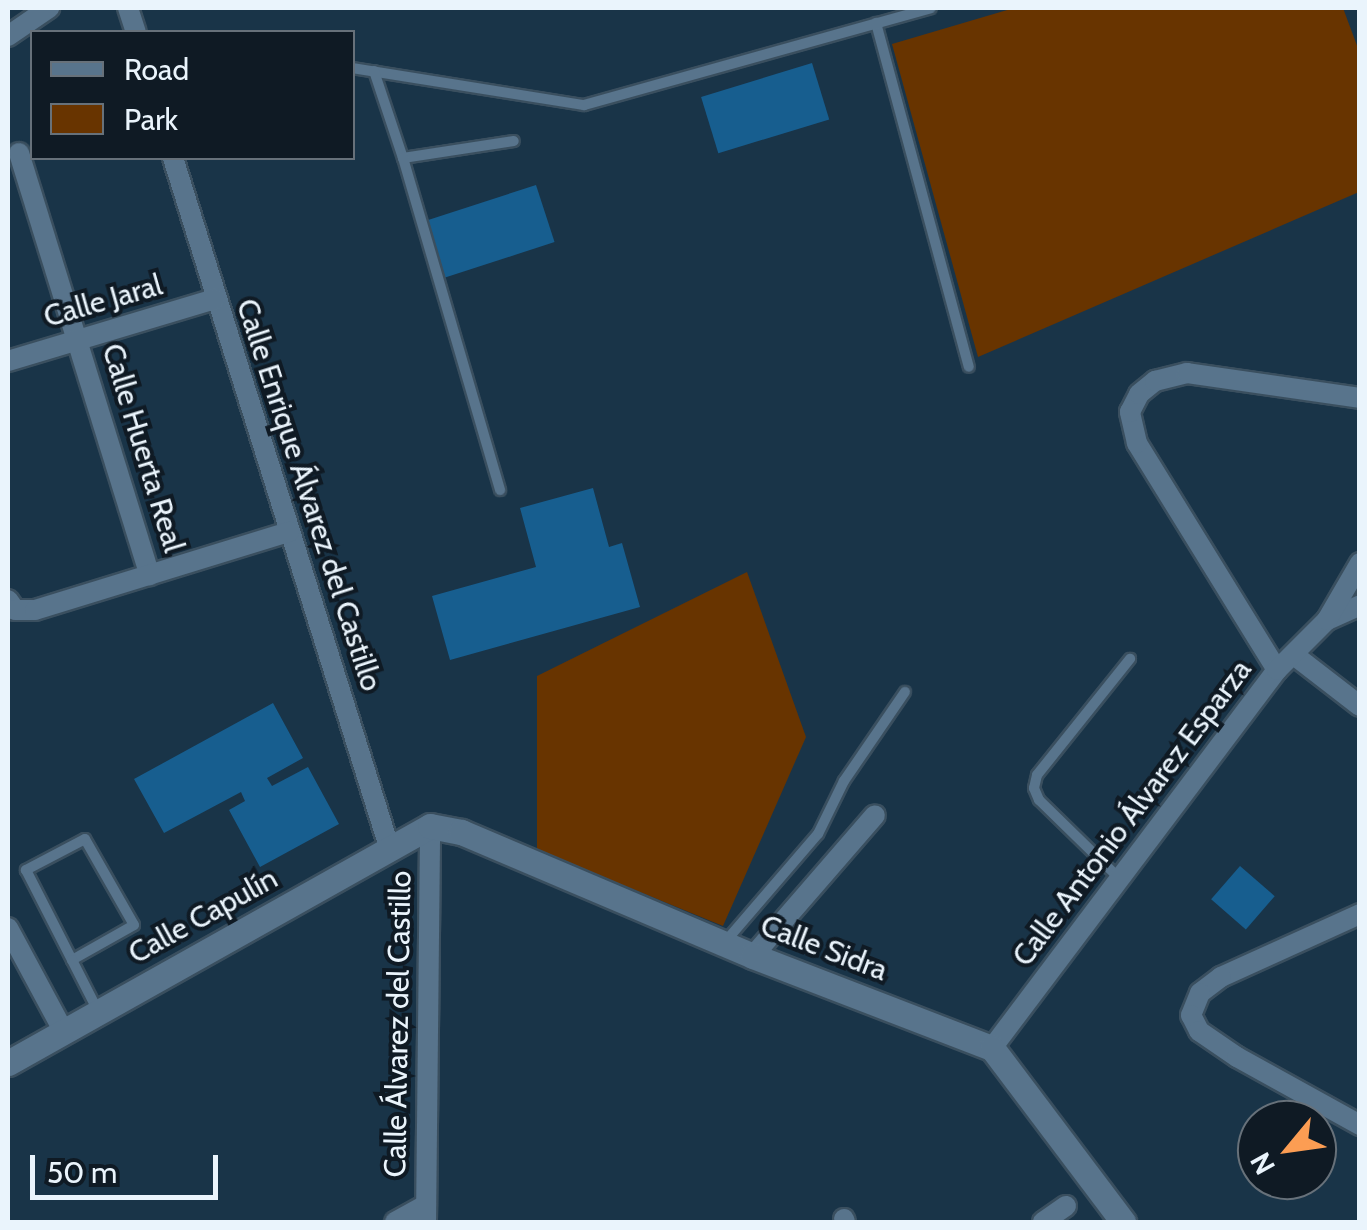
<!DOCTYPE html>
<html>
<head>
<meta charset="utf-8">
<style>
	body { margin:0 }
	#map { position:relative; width:1367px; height:1230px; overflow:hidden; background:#193448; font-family:Cabin,sans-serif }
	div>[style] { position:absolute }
	.green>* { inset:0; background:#683400 }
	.building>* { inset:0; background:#175e8f; transform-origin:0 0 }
	.roads { filter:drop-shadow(2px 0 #3a4f5f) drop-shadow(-2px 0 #3a4f5f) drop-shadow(0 2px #3a4f5f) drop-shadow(0 -2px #3a4f5f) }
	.service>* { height:10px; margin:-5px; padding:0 5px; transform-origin:5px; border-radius:5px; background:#58748c }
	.minor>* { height:20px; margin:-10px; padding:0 10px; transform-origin:10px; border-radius:10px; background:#58748c }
	.tertiary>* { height:25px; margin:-12.5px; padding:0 12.5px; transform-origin:12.5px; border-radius:12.5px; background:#58748c }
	span { translate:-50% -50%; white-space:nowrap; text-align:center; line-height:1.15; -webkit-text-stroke:8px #0f1a24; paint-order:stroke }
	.street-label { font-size:30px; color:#eaf4fc }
	.frame { position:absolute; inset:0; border:10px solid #eaf4fc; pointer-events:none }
	.legend { position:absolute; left:30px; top:30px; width:325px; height:130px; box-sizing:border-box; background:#0f1a24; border:2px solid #67717a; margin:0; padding:12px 18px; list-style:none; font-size:30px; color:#eaf4fc }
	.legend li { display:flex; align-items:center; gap:20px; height:50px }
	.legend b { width:50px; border:2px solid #67717a }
	.north { position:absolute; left:1237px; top:1100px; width:100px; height:100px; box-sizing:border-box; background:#0f1a24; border:2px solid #67717a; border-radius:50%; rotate:241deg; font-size:28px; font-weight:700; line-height:40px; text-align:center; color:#eaf4fc }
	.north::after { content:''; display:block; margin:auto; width:35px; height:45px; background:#fc9d53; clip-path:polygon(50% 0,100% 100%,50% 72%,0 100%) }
	.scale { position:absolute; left:30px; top:1155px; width:188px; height:45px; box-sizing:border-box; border:5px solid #eaf4fc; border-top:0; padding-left:12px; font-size:30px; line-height:35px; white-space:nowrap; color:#eaf4fc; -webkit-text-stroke:8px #0f1a24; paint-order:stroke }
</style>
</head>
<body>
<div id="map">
	<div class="green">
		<div style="clip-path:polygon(1014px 8px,1343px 8px,1359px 51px,1359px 192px,978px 357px,892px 44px)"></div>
		<div style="clip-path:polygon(747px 572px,806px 737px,723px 926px,537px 850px,537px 676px)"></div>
	</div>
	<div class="building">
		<div style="left:812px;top:63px;width:59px;height:116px;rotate:73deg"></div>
		<div style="left:536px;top:185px;width:60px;height:115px;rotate:72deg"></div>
		<div style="clip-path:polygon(593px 488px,609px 547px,622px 543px,640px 607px,450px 660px,432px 596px,536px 567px,520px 508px)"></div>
		<div style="clip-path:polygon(273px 703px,303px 758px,267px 778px,272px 786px,308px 767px,339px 824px,260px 867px,229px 810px,245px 801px,241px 792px,164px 833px,134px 779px)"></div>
		<div style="left:1240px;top:866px;width:46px;height:44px;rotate:41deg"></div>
	</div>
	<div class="roads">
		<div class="service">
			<div style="left:876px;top:23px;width:356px;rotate:74.9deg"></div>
			<div style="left:352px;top:68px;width:235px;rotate:9.1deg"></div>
			<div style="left:584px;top:105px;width:360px;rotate:-15.6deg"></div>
			<div style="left:374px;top:71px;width:92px;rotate:71.6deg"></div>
			<div style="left:403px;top:158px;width:112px;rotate:-8.7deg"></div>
			<div style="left:403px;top:158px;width:346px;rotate:73.7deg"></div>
			<div style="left:1119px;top:878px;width:112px;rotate:-135.7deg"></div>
			<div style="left:1039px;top:800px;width:13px;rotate:-113deg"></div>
			<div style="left:1034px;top:788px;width:13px;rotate:-77deg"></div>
			<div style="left:1037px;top:775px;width:149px;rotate:-51.3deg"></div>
			<div style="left:725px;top:942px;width:143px;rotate:-49.3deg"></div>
			<div style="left:818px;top:834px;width:59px;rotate:-63.9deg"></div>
			<div style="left:844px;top:781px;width:108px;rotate:-55.6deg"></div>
			<div style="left:72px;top:960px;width:71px;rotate:-29.4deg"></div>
			<div style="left:134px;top:925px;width:99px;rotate:-119.7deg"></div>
			<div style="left:85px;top:839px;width:67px;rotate:152.3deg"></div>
			<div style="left:26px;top:870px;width:101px;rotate:62.9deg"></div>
			<div style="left:72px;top:960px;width:57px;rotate:63deg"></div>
		</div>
		<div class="minor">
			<div style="left:128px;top:8px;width:25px;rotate:72deg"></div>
			<div style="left:8px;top:36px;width:50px;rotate:-34.3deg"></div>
			<div style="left:19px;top:153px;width:442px;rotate:72.8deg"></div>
			<div style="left:173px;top:158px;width:725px;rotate:72.59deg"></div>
			<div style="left:8px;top:361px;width:216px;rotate:-16.7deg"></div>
			<div style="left:8px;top:600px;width:12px;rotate:55deg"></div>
			<div style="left:15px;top:610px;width:20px"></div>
			<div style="left:35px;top:610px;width:266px;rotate:-17.1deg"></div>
			<div style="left:1327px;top:620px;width:36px;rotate:-24deg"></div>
			<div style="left:1294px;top:655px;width:83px;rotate:37.7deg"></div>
			<div style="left:1277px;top:670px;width:267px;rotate:-121.7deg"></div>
			<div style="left:1137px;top:443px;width:32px;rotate:-103deg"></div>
			<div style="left:1130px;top:412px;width:20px;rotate:-63deg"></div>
			<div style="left:1139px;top:394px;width:21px;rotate:-39deg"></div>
			<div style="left:1155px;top:381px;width:33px;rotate:-14deg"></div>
			<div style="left:1187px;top:373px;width:175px;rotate:8.2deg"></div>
			<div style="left:1360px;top:914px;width:153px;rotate:155.6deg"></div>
			<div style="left:1221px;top:977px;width:26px;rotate:143deg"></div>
			<div style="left:1200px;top:993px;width:24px;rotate:112deg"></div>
			<div style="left:1191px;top:1015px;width:18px;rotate:63deg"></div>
			<div style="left:1199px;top:1031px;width:46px;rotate:34.4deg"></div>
			<div style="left:1237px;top:1057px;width:141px;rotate:28.9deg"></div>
			<div style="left:8px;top:928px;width:118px;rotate:61.7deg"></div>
			<div style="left:753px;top:956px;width:186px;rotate:-49.1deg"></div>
			<div style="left:992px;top:1048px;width:473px;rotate:-53deg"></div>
			<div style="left:1277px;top:670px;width:71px;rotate:-45deg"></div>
			<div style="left:1327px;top:620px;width:66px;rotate:-59.9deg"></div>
			<div style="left:844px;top:1219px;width:3px;rotate:72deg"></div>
			<div style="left:395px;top:1222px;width:35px;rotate:-29deg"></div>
			<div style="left:426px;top:1222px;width:396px;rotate:-89.4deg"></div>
			<div style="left:1043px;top:1222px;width:28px;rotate:-35deg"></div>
		</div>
		<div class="tertiary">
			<div style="left:8px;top:1063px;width:484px;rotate:-29.3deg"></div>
			<div style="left:430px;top:826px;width:32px;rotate:11deg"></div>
			<div style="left:461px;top:832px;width:317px;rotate:23deg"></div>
			<div style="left:753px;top:956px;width:256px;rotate:21.1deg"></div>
			<div style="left:992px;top:1048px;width:218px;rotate:53deg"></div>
		</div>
	</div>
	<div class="street-label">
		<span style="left:103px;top:301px;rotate:-16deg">Calle Jaral</span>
		<span style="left:143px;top:448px;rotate:73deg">Calle Huerta Real</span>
		<span style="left:309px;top:495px;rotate:72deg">Calle Enrique Álvarez del Castillo</span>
		<span style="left:1132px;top:813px;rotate:-53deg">Calle Antonio Álvarez Esparza</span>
		<span style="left:203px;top:916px;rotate:-29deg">Calle Capulín</span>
		<span style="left:824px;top:948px;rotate:21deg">Calle Sidra</span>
		<span style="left:398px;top:1024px;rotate:-89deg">Calle Álvarez del Castillo</span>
	</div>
	<div class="frame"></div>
	<ul class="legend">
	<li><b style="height:12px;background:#58748c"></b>Road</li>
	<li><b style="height:28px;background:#683400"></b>Park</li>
	</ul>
	<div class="north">N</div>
	<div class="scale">50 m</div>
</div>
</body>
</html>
